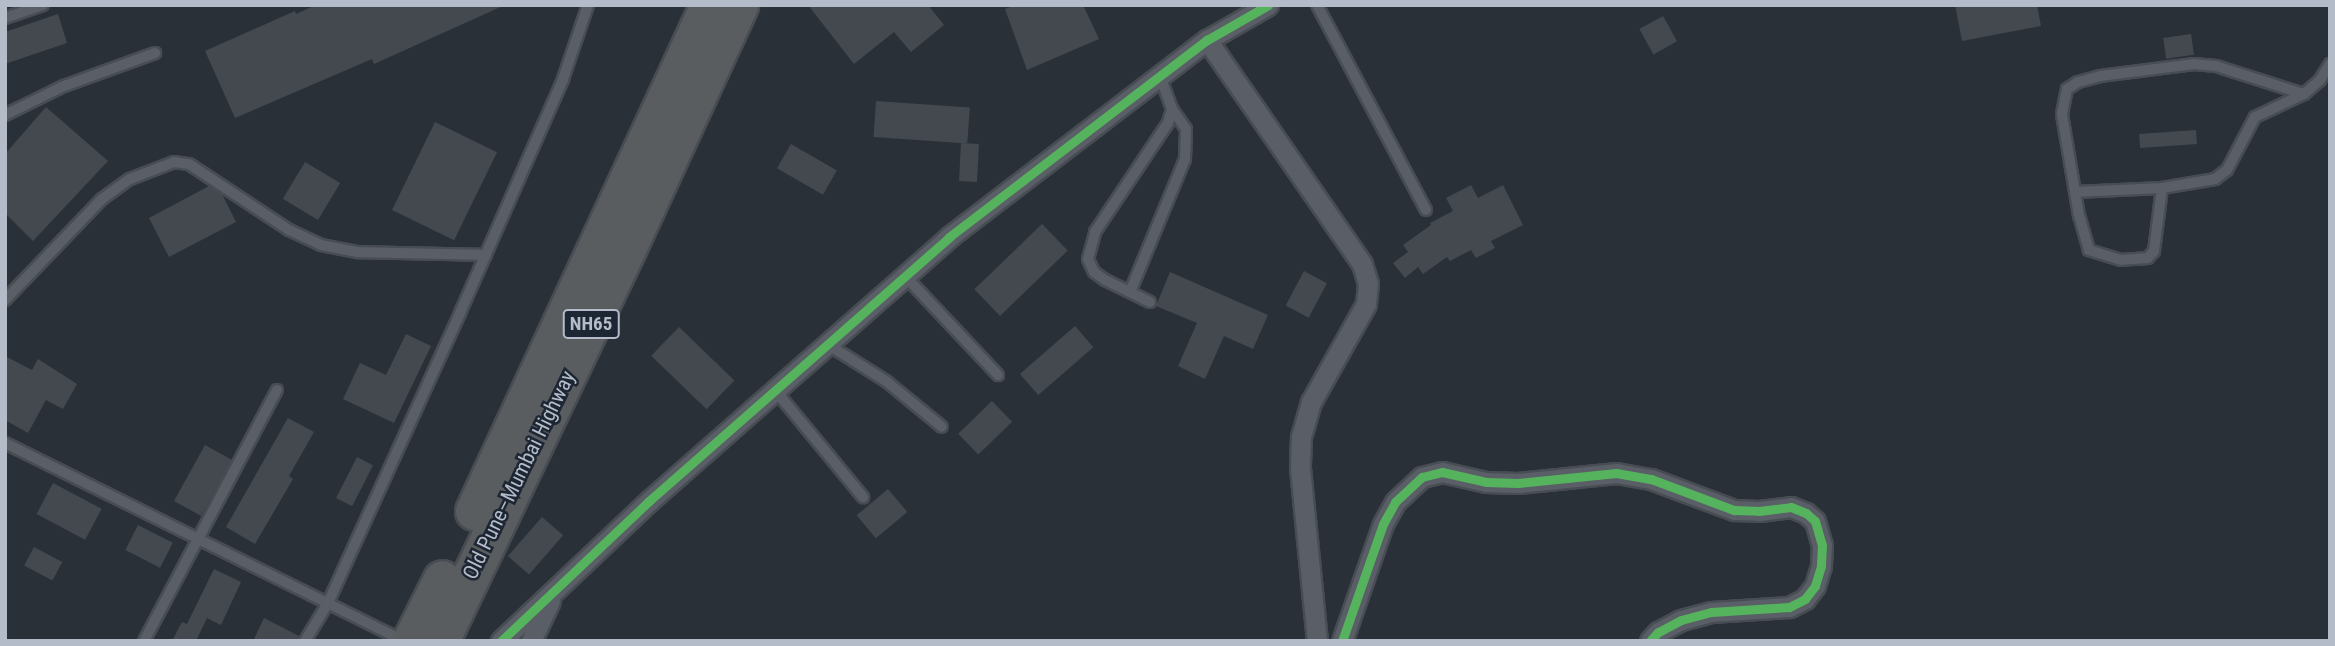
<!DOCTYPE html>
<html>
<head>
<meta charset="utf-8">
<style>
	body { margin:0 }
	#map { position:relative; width:2335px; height:646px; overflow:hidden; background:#2a3038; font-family:"Roboto Condensed",sans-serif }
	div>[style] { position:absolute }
	.building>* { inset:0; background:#444950; transform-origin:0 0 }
	.roads { filter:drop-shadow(2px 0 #484c53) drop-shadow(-2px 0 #484c53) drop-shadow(0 2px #484c53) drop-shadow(0 -2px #484c53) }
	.lane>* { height:10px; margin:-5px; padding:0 5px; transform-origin:5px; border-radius:5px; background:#5a5e66 }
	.street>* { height:19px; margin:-9.5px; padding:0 9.5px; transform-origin:9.5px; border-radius:9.5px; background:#5a5e66 }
	.highway>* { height:37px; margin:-18.5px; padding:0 18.5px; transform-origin:18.5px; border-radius:18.5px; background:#5a5d60 }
	.cycleway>* { height:9px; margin:-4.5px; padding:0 4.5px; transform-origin:4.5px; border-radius:4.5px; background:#56b35d }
	span { translate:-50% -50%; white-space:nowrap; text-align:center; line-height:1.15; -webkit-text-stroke:5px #1d2633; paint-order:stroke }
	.shield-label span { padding:2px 5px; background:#1d2633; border:2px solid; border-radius:5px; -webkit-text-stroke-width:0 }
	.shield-label { font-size:19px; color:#b4bcc9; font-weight:700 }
	.street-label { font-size:21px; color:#b4bcc9 }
	.frame { position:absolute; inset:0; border:7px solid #b4bcc9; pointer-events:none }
</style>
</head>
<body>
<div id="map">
	<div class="building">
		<div style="clip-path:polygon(316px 5px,505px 5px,374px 64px,372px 59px,235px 118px,205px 51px,295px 11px,296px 14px)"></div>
		<div style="clip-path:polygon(808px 5px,928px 5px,944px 25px,911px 52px,894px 32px,854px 64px)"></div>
		<div style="clip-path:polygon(1015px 5px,1083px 5px,1099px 39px,1027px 70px,1005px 9px)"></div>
		<div style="clip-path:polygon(1955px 5px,2037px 5px,2041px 26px,1962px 41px)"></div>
		<div style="clip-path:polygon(58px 14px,67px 43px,5px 64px,5px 32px)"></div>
		<div style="left:1663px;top:16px;width:29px;height:27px;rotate:61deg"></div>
		<div style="left:2191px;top:34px;width:21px;height:28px;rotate:82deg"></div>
		<div style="left:876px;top:101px;width:94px;height:36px;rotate:4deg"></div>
		<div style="clip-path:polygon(46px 107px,108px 161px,33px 241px,5px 213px,5px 154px)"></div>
		<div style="left:435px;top:122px;width:69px;height:98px;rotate:26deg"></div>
		<div style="left:2196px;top:130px;width:14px;height:57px;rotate:86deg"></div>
		<div style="left:961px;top:143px;width:18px;height:38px;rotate:3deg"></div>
		<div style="left:791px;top:144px;width:53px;height:28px;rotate:30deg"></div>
		<div style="left:305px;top:162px;width:41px;height:43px;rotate:31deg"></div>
		<div style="clip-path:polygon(1471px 185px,1478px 198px,1503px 185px,1523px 225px,1491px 241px,1495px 248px,1476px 258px,1471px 250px,1450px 261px,1447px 257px,1423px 274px,1418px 267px,1405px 278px,1393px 263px,1408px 252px,1403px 245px,1431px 225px,1430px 223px,1453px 211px,1446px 198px)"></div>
		<div style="clip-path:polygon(209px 186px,222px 194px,236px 222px,169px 257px,149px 218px)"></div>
		<div style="left:1042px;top:224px;width:37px;height:94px;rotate:46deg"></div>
		<div style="left:1304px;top:271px;width:26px;height:39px;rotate:28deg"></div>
		<div style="clip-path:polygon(1170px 272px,1268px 315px,1253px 349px,1224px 336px,1205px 379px,1178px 366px,1197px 323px,1156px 306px)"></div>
		<div style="left:1075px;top:326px;width:28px;height:73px;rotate:49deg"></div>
		<div style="left:679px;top:327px;width:77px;height:40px;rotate:44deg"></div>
		<div style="clip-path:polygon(406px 334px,431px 346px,394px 423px,343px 399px,360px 363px,386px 375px)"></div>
		<div style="clip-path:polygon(5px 356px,32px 370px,38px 359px,77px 384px,63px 409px,46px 400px,28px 433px,5px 420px)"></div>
		<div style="left:992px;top:401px;width:29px;height:47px;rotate:46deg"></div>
		<div style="clip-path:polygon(288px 418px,314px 432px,289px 476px,293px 479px,255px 544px,226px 527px)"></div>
		<div style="left:205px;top:445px;width:31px;height:64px;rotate:29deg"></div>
		<div style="left:357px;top:457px;width:18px;height:46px;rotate:27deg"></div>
		<div style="left:53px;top:483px;width:55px;height:35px;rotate:28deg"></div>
		<div style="left:888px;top:489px;width:30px;height:41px;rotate:50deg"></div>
		<div style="left:542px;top:517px;width:28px;height:52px;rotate:41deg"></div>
		<div style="left:138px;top:525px;width:39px;height:28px;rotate:27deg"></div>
		<div style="left:34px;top:547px;width:32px;height:21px;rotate:28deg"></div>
		<div style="clip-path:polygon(214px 569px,241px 582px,221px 625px,207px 618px,196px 641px,172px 641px,182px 622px,187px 624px)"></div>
		<div style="clip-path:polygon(264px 618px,299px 636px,298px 641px,253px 641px)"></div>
	</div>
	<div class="roads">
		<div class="lane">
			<div style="left:1317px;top:5px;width:232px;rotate:62deg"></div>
			<div style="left:5px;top:18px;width:40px;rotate:-18.9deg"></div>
			<div style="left:5px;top:115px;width:66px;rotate:-26.2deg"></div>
			<div style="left:64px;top:86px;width:97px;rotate:-19.9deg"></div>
			<div style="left:2162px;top:188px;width:64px;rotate:97.2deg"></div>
			<div style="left:2154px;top:251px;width:9px;rotate:131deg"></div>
			<div style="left:2148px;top:258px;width:27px;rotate:176deg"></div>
			<div style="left:2121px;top:260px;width:34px;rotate:-163deg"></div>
			<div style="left:2089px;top:250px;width:35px;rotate:-106deg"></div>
			<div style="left:2079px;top:216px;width:103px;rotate:-99.5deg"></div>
			<div style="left:2062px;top:114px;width:25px;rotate:-79deg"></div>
			<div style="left:2067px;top:89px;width:13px;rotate:-32deg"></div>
			<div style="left:2078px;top:82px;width:23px;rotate:-15deg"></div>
			<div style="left:2100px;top:76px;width:95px;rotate:-7.3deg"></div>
			<div style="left:2194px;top:64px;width:22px;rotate:5deg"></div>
			<div style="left:2216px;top:66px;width:92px;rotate:17.7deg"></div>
			<div style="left:2075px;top:192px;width:87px;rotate:-2.6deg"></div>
			<div style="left:2162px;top:188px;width:54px;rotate:-9.6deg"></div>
			<div style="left:2215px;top:179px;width:15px;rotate:-37deg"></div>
			<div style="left:2227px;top:170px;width:60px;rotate:-62.2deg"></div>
			<div style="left:2255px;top:117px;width:54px;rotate:-25.1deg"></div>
			<div style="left:2304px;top:94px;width:21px;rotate:-41deg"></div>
			<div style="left:2320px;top:80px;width:19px;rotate:-58deg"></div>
			<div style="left:905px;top:276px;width:136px;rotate:46.8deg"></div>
			<div style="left:1130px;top:292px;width:144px;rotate:-67.5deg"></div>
			<div style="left:1185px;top:159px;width:30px;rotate:-88deg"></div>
			<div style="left:1186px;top:129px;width:24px;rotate:-125deg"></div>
			<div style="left:5px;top:300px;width:140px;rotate:-46.2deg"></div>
			<div style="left:102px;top:199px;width:34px;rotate:-36deg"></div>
			<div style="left:130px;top:179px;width:47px;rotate:-21.1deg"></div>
			<div style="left:174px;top:162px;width:15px;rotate:8deg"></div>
			<div style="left:189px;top:164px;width:120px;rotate:33.4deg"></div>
			<div style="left:289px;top:230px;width:35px;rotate:25deg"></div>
			<div style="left:321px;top:245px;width:38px;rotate:11deg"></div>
			<div style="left:358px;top:252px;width:128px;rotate:1.3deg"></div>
			<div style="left:1150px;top:302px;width:50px;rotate:-153.9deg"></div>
			<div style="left:1105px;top:280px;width:14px;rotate:-144deg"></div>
			<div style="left:1094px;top:272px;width:14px;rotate:-115deg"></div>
			<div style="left:1088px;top:259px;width:28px;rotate:-75deg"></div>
			<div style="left:1095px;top:232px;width:131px;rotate:-56.2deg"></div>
			<div style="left:1168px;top:123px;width:15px;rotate:-74deg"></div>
			<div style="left:1172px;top:109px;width:35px;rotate:-110deg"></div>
			<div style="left:827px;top:344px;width:70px;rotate:32.1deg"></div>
			<div style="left:886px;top:381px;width:72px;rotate:39.4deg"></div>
			<div style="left:775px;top:390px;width:139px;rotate:50.6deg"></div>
			<div style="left:5px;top:443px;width:445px;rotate:26.4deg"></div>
			<div style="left:144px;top:641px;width:284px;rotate:-62.1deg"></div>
			<div style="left:305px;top:641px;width:44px;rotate:-58.8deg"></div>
			<div style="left:328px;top:603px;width:319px;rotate:-65.5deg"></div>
			<div style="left:460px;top:313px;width:256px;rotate:-66.2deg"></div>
			<div style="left:563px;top:79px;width:78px;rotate:-71.3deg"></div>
		</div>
		<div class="street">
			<div style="left:1207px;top:40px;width:272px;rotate:55.3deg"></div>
			<div style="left:1362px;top:264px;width:21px;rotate:73deg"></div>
			<div style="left:1368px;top:284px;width:20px;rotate:96deg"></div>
			<div style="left:1366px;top:304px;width:112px;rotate:119.3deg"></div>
			<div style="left:1311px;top:402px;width:35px;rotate:106deg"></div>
			<div style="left:1301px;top:436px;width:32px;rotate:92deg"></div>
			<div style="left:1300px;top:468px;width:174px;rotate:84.4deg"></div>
			<div style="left:501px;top:641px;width:204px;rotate:-43.4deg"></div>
			<div style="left:649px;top:501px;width:400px;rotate:-41.3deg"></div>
			<div style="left:949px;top:237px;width:325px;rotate:-37.4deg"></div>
			<div style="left:1207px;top:40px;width:70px;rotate:-29.8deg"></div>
			<div style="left:531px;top:641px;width:44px;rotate:-64.6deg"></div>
			<div style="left:1342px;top:641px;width:124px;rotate:-70.7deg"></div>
			<div style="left:1383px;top:524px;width:25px;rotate:-61deg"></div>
			<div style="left:1395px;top:502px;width:37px;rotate:-43deg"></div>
			<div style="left:1422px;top:477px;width:21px;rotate:-14deg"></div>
			<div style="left:1442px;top:472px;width:45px;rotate:12.8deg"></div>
			<div style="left:1486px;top:482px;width:32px;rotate:2deg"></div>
			<div style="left:1518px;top:483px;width:99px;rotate:-5.8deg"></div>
			<div style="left:1616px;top:473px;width:36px;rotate:10deg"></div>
			<div style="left:1651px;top:479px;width:89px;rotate:20.5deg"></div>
			<div style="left:1734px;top:510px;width:25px;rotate:2deg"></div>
			<div style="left:1759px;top:511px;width:32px;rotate:-7deg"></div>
			<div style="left:1791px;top:507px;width:16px;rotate:22deg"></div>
			<div style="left:1806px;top:513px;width:12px;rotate:42deg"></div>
			<div style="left:1815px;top:521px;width:25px;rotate:74deg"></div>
			<div style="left:1822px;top:545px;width:21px;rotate:93deg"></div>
			<div style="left:1821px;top:566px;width:21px;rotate:107deg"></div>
			<div style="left:1815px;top:586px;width:16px;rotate:128deg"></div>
			<div style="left:1805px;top:599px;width:18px;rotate:153deg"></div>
			<div style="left:1789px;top:607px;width:78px;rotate:176.3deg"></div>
			<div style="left:1711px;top:612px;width:31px;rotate:165deg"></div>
			<div style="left:1681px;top:620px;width:26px;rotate:152deg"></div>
			<div style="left:1658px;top:632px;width:12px;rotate:132deg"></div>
		</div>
		<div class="highway">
			<div style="left:474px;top:511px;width:558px;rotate:-65.09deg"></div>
			<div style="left:411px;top:641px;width:69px;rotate:-63.4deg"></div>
			<div style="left:440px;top:641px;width:432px;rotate:-64.5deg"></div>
			<div style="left:626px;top:251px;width:271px;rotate:-65.3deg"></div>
		</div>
	</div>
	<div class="cycleway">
		<div style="left:501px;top:641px;width:204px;rotate:-43.4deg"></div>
		<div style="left:649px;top:501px;width:400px;rotate:-41.3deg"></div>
		<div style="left:949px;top:237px;width:325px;rotate:-37.4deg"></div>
		<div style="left:1207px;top:40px;width:70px;rotate:-29.8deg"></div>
		<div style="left:1342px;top:641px;width:124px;rotate:-70.7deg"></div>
		<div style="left:1383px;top:524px;width:25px;rotate:-61deg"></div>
		<div style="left:1395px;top:502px;width:37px;rotate:-43deg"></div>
		<div style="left:1422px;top:477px;width:21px;rotate:-14deg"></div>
		<div style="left:1442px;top:472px;width:45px;rotate:12.8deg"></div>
		<div style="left:1486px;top:482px;width:32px;rotate:2deg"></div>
		<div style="left:1518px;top:483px;width:99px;rotate:-5.8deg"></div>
		<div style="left:1616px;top:473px;width:36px;rotate:10deg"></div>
		<div style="left:1651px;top:479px;width:89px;rotate:20.5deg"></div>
		<div style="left:1734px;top:510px;width:25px;rotate:2deg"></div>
		<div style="left:1759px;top:511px;width:32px;rotate:-7deg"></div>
		<div style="left:1791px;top:507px;width:16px;rotate:22deg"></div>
		<div style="left:1806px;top:513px;width:12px;rotate:42deg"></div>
		<div style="left:1815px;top:521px;width:25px;rotate:74deg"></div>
		<div style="left:1822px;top:545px;width:21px;rotate:93deg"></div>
		<div style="left:1821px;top:566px;width:21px;rotate:107deg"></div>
		<div style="left:1815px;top:586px;width:16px;rotate:128deg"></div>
		<div style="left:1805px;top:599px;width:18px;rotate:153deg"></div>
		<div style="left:1789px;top:607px;width:78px;rotate:176.3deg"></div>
		<div style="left:1711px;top:612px;width:31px;rotate:165deg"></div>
		<div style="left:1681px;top:620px;width:26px;rotate:152deg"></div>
		<div style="left:1658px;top:632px;width:12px;rotate:132deg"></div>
	</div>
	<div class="shield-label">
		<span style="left:591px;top:324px">NH65</span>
	</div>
	<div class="street-label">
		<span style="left:519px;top:475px;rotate:-64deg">Old Pune–Mumbai Highway</span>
	</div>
	<div class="frame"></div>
</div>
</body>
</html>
